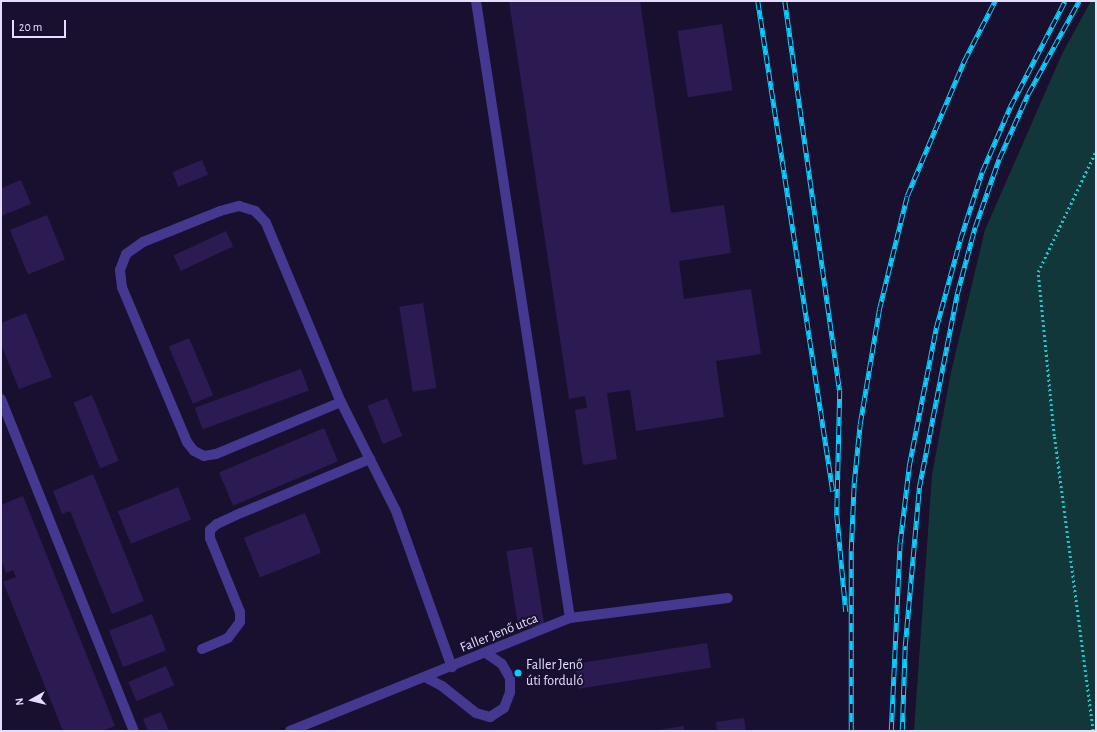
<!DOCTYPE html>
<html>
<head>
<meta charset="utf-8">
<style>
	body { margin:0 }
	#map { position:relative; width:1097px; height:732px; overflow:hidden; background:#19102f; font-family:"Alegreya Sans",sans-serif }
	div>[style] { position:absolute }
	.green>* { inset:0; background:#12373a }
	.building>* { inset:0; background:#2b1b52; transform-origin:0 0 }
	.path>* { height:2.5px; margin-top:-1.25px; transform-origin:0; background:repeating-linear-gradient(90deg,#28c3ca 0 2px,transparent 0 5px) }
	.lane>* { height:10px; margin:-5px; padding:0 5px; transform-origin:5px; border-radius:5px; background:#443891 }
	.street>* { height:10px; margin:-5px; padding:0 5px; transform-origin:5px; border-radius:5px; background:#443891 }
	.rail>* { height:4.5px; margin-top:-2.25px; transform-origin:0; background:repeating-linear-gradient(90deg,#19102f 0 9px,#0aceff 0 18px); box-sizing:border-box; border-block:1px solid #0aceff }
	.dots>* { width:11px; height:11px; translate:-50% -50%; box-sizing:border-box; border:2px solid #19102f; border-radius:50% }
	span { translate:-50% -50%; white-space:nowrap; text-align:center; line-height:1.15; -webkit-text-stroke:4px #19102f; paint-order:stroke }
	.street-label { font-size:14px; color:#e5deff }
	.poi-label { font-size:14px; color:#e5deff }
	.left { translate:0 -50%; text-align:left }
	.frame { position:absolute; inset:0; border:2px solid #e5deff; pointer-events:none }
	.north { position:absolute; left:12px; top:680px; width:40px; height:40px; -webkit-text-stroke:3px #19102f; paint-order:stroke; rotate:262deg; font-size:11px; font-weight:700; line-height:16px; text-align:center; color:#e5deff }
	.north::after { content:''; display:block; margin:auto; width:14px; height:18px; background:#e5deff; clip-path:polygon(50% 0,100% 100%,50% 72%,0 100%) }
	.scale { position:absolute; left:12px; top:20px; width:54px; height:18px; box-sizing:border-box; border:2px solid #e5deff; border-top:0; padding-left:5px; font-size:12px; line-height:14px; white-space:nowrap; color:#e5deff; -webkit-text-stroke:3px #19102f; paint-order:stroke }
</style>
</head>
<body>
<div id="map">
	<div class="green">
		<div style="clip-path:polygon(1091px 1px,1096px 1px,1096px 731px,914px 731px,932px 475px,951px 372px,985px 230px,1062px 54px)"></div>
	</div>
	<div class="building">
		<div style="clip-path:polygon(509px 1px,640px 1px,671px 213px,724px 205px,731px 253px,679px 261px,684px 299px,751px 289px,761px 354px,716px 361px,724px 417px,636px 431px,630px 390px,607px 393px,617px 459px,583px 465px,575px 410px,587px 408px,585px 396px,569px 399px)"></div>
		<div style="left:722px;top:24px;width:67px;height:45px;rotate:81deg"></div>
		<div style="left:202px;top:160px;width:16px;height:32px;rotate:68deg"></div>
		<div style="clip-path:polygon(21px 180px,31px 204px,1px 216px,1px 188px)"></div>
		<div style="left:47px;top:215px;width:48px;height:40px;rotate:68deg"></div>
		<div style="left:226px;top:231px;width:17px;height:58px;rotate:65deg"></div>
		<div style="left:423px;top:303px;width:86px;height:24px;rotate:81deg"></div>
		<div style="clip-path:polygon(26px 313px,52px 377px,19px 389px,1px 344px,1px 323px)"></div>
		<div style="left:189px;top:338px;width:62px;height:22px;rotate:67deg"></div>
		<div style="left:301px;top:369px;width:23px;height:113px;rotate:70deg"></div>
		<div style="left:92px;top:395px;width:71px;height:20px;rotate:68deg"></div>
		<div style="left:387px;top:398px;width:41px;height:21px;rotate:68deg"></div>
		<div style="left:324px;top:428px;width:36px;height:114px;rotate:67deg"></div>
		<div style="clip-path:polygon(93px 474px,144px 601px,112px 614px,70px 511px,62px 514px,53px 491px)"></div>
		<div style="left:178px;top:487px;width:35px;height:65px;rotate:68deg"></div>
		<div style="clip-path:polygon(23px 496px,115px 726px,102px 731px,63px 731px,3px 582px,16px 577px,13px 570px,6px 573px,1px 559px,1px 505px)"></div>
		<div style="left:305px;top:513px;width:43px;height:66px;rotate:68deg"></div>
		<div style="left:532px;top:547px;width:79px;height:26px;rotate:81deg"></div>
		<div style="left:152px;top:614px;width:39px;height:46px;rotate:69deg"></div>
		<div style="left:707px;top:643px;width:25px;height:134px;rotate:81deg"></div>
		<div style="left:166px;top:666px;width:21px;height:41px;rotate:67deg"></div>
		<div style="clip-path:polygon(161px 712px,169px 731px,148px 731px,143px 719px)"></div>
		<div style="clip-path:polygon(744px 718px,746px 731px,717px 731px,716px 722px)"></div>
		<div style="clip-path:polygon(684px 726px,684px 731px,657px 731px,657px 730px)"></div>
	</div>
	<div class="path">
		<div style="left:1093px;top:731px;width:298px;rotate:-97.5deg"></div>
		<div style="left:1054px;top:436px;width:165px;rotate:-95.6deg"></div>
		<div style="left:1038px;top:272px;width:134px;rotate:-64.4deg"></div>
	</div>
	<div class="lane">
		<div style="left:341px;top:402px;width:135px;rotate:157.4deg"></div>
		<div style="left:216px;top:454px;width:12px;rotate:171deg"></div>
		<div style="left:204px;top:456px;width:11px;rotate:-153deg"></div>
		<div style="left:194px;top:451px;width:11px;rotate:-128deg"></div>
		<div style="left:187px;top:442px;width:168px;rotate:-112.8deg"></div>
		<div style="left:122px;top:287px;width:17px;rotate:-97deg"></div>
		<div style="left:120px;top:270px;width:17px;rotate:-69deg"></div>
		<div style="left:126px;top:254px;width:21px;rotate:-35deg"></div>
		<div style="left:143px;top:242px;width:83px;rotate:-21.9deg"></div>
		<div style="left:220px;top:211px;width:20px;rotate:-15deg"></div>
		<div style="left:239px;top:206px;width:17px;rotate:17deg"></div>
		<div style="left:255px;top:211px;width:16px;rotate:47deg"></div>
		<div style="left:266px;top:223px;width:194px;rotate:67.3deg"></div>
		<div style="left:341px;top:402px;width:122px;rotate:63.2deg"></div>
		<div style="left:396px;top:511px;width:166px;rotate:70.3deg"></div>
		<div style="left:202px;top:649px;width:28px;rotate:-23deg"></div>
		<div style="left:228px;top:638px;width:20px;rotate:-53deg"></div>
		<div style="left:240px;top:622px;width:10px;rotate:-90deg"></div>
		<div style="left:240px;top:612px;width:80px;rotate:-112.1deg"></div>
		<div style="left:210px;top:538px;width:8px;rotate:-90deg"></div>
		<div style="left:210px;top:530px;width:9px;rotate:-41deg"></div>
		<div style="left:217px;top:524px;width:26px;rotate:-25deg"></div>
		<div style="left:241px;top:513px;width:140px;rotate:-22.7deg"></div>
		<div style="left:425px;top:677px;width:19px;rotate:28deg"></div>
		<div style="left:442px;top:686px;width:43px;rotate:38.5deg"></div>
		<div style="left:476px;top:713px;width:15px;rotate:16deg"></div>
		<div style="left:490px;top:717px;width:17px;rotate:-33deg"></div>
		<div style="left:504px;top:708px;width:17px;rotate:-69deg"></div>
		<div style="left:510px;top:692px;width:14px;rotate:-90deg"></div>
		<div style="left:510px;top:678px;width:16px;rotate:-120deg"></div>
		<div style="left:502px;top:664px;width:18px;rotate:-146deg"></div>
	</div>
	<div class="street">
		<div style="left:476px;top:1px;width:624px;rotate:81.34deg"></div>
		<div style="left:1px;top:399px;width:358px;rotate:68.2deg"></div>
		<div style="left:290px;top:731px;width:302px;rotate:-22deg"></div>
		<div style="left:570px;top:618px;width:159px;rotate:-7.2deg"></div>
	</div>
	<div class="rail">
		<div style="left:758px;top:1px;width:496px;rotate:81.3deg"></div>
		<div style="left:785px;top:1px;width:393px;rotate:82deg"></div>
		<div style="left:840px;top:390px;width:125px;rotate:91.4deg"></div>
		<div style="left:837px;top:515px;width:97px;rotate:84.7deg"></div>
		<div style="left:851px;top:731px;width:180px;rotate:-90deg"></div>
		<div style="left:851px;top:551px;width:68px;rotate:-87.5deg"></div>
		<div style="left:854px;top:483px;width:59px;rotate:-84.2deg"></div>
		<div style="left:860px;top:424px;width:116px;rotate:-80.5deg"></div>
		<div style="left:879px;top:310px;width:117px;rotate:-76.2deg"></div>
		<div style="left:907px;top:196px;width:147px;rotate:-67.1deg"></div>
		<div style="left:964px;top:61px;width:68px;rotate:-62.7deg"></div>
		<div style="left:891px;top:731px;width:188px;rotate:-87.3deg"></div>
		<div style="left:900px;top:543px;width:78px;rotate:-83.3deg"></div>
		<div style="left:909px;top:466px;width:141px;rotate:-78.9deg"></div>
		<div style="left:936px;top:328px;width:91px;rotate:-74.7deg"></div>
		<div style="left:960px;top:240px;width:71px;rotate:-72.1deg"></div>
		<div style="left:982px;top:172px;width:71px;rotate:-66.7deg"></div>
		<div style="left:1010px;top:107px;width:119px;rotate:-62.6deg"></div>
		<div style="left:902px;top:731px;width:85px;rotate:-88deg"></div>
		<div style="left:905px;top:646px;width:159px;rotate:-84.9deg"></div>
		<div style="left:919px;top:488px;width:198px;rotate:-78.9deg"></div>
		<div style="left:957px;top:294px;width:69px;rotate:-75deg"></div>
		<div style="left:975px;top:227px;width:72px;rotate:-70.6deg"></div>
		<div style="left:999px;top:159px;width:71px;rotate:-66deg"></div>
		<div style="left:1028px;top:94px;width:106px;rotate:-61.3deg"></div>
	</div>
	<div class="dots">
		<div style="left:518px;top:673px;background:#0aceff"></div>
	</div>
	<div class="street-label">
		<span style="left:499px;top:633px;rotate:-22deg">Faller Jenő utca</span>
	</div>
	<div class="poi-label">
		<span class="left" style="left:526px;top:673px">Faller Jenő<br>úti forduló</span>
	</div>
	<div class="frame"></div>
	<div class="north">N</div>
	<div class="scale">20 m</div>
</div>
</body>
</html>
